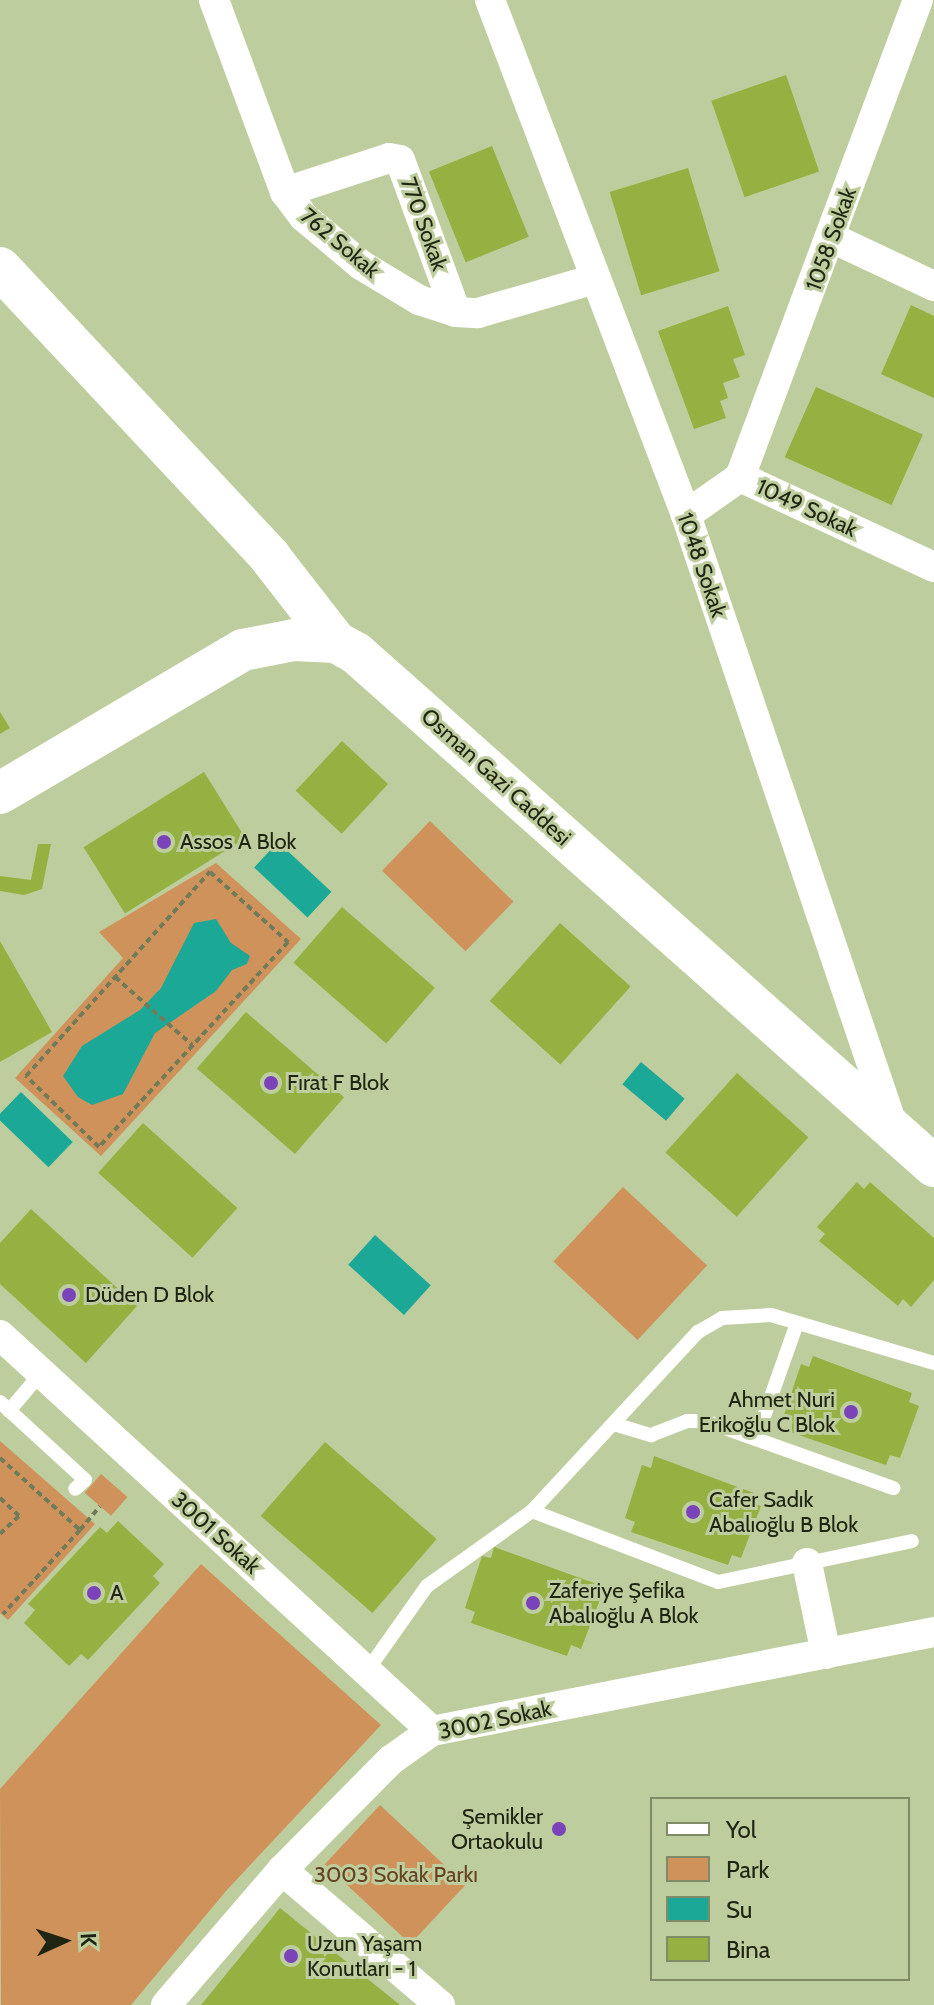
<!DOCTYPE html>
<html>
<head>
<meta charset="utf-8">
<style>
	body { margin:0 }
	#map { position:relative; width:934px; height:2005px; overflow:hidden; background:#becd9d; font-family:Cabin,sans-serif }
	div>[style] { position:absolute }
	.green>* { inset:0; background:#cf925b; transform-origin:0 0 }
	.water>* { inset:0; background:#1ba897; transform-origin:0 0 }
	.building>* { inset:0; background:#95b141; transform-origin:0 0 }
	.path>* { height:4px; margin-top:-2px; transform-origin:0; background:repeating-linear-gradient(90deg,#707b59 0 6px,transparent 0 10px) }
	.lane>* { height:14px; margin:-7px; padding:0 7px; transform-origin:7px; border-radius:7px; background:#fff }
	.street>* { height:30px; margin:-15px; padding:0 15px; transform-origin:15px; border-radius:15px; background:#fff }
	.secondary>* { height:42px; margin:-21px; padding:0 21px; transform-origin:21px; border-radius:21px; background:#fff }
	.dots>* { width:22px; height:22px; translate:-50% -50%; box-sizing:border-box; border:4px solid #becd9d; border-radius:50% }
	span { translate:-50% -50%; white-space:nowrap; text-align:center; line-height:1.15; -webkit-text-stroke:6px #becd9d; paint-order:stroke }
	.street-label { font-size:22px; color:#202513 }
	.poi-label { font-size:22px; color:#202513 }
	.left { translate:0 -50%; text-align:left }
	.right { translate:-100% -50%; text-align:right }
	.park-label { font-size:22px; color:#654221 }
	.legend { position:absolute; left:650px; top:1797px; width:260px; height:184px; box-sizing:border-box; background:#becd9d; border:2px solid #7f8a66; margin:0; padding:10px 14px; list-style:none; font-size:24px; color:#202513 }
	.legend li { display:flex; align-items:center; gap:16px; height:40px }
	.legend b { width:40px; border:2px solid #7f8a66 }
	.north { position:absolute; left:24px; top:1901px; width:80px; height:80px; -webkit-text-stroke:6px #becd9d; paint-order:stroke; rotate:87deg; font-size:22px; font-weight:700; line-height:32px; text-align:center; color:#202513 }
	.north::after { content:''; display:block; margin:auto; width:28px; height:36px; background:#202513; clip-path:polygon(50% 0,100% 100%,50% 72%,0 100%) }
</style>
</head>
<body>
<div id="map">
	<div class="green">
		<div style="left:430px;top:821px;width:116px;height:69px;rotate:44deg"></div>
		<div style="clip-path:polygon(216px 863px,301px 939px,101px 1156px,15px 1078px,123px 958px,99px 932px)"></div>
		<div style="left:623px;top:1187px;width:115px;height:102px;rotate:43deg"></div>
		<div style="clip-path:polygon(0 1441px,95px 1524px,8px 1620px,0 1613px)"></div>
		<div style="left:101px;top:1474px;width:35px;height:25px;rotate:41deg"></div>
		<div style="clip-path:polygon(201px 1564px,381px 1725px,226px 1891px,131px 2005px,1px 2005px,0 1789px)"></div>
		<div style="left:380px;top:1805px;width:117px;height:81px;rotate:43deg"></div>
	</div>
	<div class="water">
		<div style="left:278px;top:842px;width:73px;height:35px;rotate:43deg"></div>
		<div style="clip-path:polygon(216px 919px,231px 943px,250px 956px,247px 964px,232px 970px,216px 991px,155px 1033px,123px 1094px,92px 1105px,78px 1097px,63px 1076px,82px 1046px,140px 1010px,161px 988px,194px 923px)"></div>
		<div style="left:641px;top:1062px;width:57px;height:29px;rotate:40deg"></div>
		<div style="left:21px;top:1092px;width:72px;height:35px;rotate:44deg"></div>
		<div style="left:375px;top:1235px;width:75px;height:40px;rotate:42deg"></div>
	</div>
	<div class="building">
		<div style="left:786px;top:75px;width:102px;height:79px;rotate:71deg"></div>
		<div style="left:492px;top:146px;width:98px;height:68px;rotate:68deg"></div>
		<div style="left:688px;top:168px;width:108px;height:82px;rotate:73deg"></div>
		<div style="clip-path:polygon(911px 305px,934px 316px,934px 398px,881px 374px)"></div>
		<div style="clip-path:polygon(728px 306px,745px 355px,733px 359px,740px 377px,723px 383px,728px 398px,720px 401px,726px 418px,694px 429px,658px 331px)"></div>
		<div style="left:816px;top:387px;width:117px;height:77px;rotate:24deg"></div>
		<div style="clip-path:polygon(0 712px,10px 728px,0 734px)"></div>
		<div style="left:342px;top:741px;width:63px;height:68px;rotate:43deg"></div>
		<div style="left:204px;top:772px;width:78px;height:142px;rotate:58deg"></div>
		<div style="clip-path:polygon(38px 844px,51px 844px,42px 889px,24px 895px,0 891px,0 876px,31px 880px)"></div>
		<div style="left:342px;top:907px;width:123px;height:74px;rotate:41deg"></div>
		<div style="left:560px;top:923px;width:95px;height:105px;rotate:42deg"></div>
		<div style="clip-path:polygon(0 941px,52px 1032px,0 1062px)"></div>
		<div style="left:246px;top:1012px;width:130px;height:75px;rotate:41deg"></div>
		<div style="left:737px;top:1073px;width:96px;height:107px;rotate:42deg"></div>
		<div style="left:143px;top:1123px;width:127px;height:67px;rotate:42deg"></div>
		<div style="clip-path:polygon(857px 1182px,864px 1189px,870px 1182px,934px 1238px,934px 1280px,911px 1307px,903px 1299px,898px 1306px,819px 1241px,825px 1234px,817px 1227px)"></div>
		<div style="clip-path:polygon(31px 1209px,137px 1306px,86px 1363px,0 1284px,0 1243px)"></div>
		<div style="clip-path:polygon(813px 1356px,912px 1393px,909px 1402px,919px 1406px,900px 1458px,890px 1455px,886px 1465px,790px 1432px,793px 1421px,783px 1418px,801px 1364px,809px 1367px)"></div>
		<div style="left:325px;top:1442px;width:148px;height:98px;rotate:41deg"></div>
		<div style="clip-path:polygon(654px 1456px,754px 1493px,750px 1502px,761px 1506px,741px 1558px,732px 1555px,728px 1565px,631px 1532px,635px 1522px,625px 1518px,642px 1465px,651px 1468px)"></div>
		<div style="clip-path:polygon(118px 1521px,164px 1564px,153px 1576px,160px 1583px,88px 1660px,81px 1654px,69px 1666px,24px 1623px,35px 1610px,28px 1604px,100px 1527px,107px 1533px)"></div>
		<div style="clip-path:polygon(494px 1547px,594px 1583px,590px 1593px,601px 1597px,581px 1649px,571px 1645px,567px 1656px,471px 1623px,475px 1612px,465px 1608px,482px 1556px,491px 1558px)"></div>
		<div style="clip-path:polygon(280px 1908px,400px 2005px,201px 2005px)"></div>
	</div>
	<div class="path">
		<div style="left:210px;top:872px;width:105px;rotate:41.9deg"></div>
		<div style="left:288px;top:942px;width:279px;rotate:132.7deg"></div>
		<div style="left:99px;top:1147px;width:102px;rotate:-135.8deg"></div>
		<div style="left:26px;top:1076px;width:275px;rotate:-48deg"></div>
		<div style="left:115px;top:977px;width:103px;rotate:41.4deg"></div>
		<div style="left:0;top:1458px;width:108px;rotate:42deg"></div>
		<div style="left:80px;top:1530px;width:114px;rotate:132.5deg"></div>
		<div style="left:0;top:1498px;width:26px;rotate:43deg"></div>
		<div style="left:19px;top:1516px;width:26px;rotate:137deg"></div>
		<div style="left:80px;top:1530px;width:31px;rotate:-50deg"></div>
	</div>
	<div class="lane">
		<div style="left:0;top:1402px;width:115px;rotate:42.5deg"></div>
		<div style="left:85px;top:1480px;width:13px;rotate:138deg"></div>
		<div style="left:9px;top:1411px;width:50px;rotate:-49.9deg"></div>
		<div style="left:614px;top:1424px;width:39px;rotate:17deg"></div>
		<div style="left:651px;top:1435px;width:39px;rotate:-21deg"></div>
		<div style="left:687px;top:1421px;width:18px"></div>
		<div style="left:705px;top:1421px;width:200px;rotate:19.6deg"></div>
		<div style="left:756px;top:1439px;width:123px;rotate:-70.5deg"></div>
		<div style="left:532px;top:1511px;width:199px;rotate:20.9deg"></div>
		<div style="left:718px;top:1582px;width:198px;rotate:-11.9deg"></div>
		<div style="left:367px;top:1671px;width:104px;rotate:-54.8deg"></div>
		<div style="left:427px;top:1586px;width:129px;rotate:-35.5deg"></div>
		<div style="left:532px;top:1511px;width:244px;rotate:-47.2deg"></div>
		<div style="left:698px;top:1332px;width:28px;rotate:-30deg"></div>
		<div style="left:722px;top:1318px;width:49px;rotate:-3.5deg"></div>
		<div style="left:771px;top:1315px;width:170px;rotate:16.4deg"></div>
	</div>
	<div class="street">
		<div style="left:214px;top:0;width:205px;rotate:69.7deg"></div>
		<div style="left:285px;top:192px;width:31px;rotate:53deg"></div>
		<div style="left:304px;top:217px;width:75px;rotate:40.1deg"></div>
		<div style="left:361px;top:265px;width:68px;rotate:31.1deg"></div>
		<div style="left:419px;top:300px;width:39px;rotate:18deg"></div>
		<div style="left:456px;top:312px;width:22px;rotate:3deg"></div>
		<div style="left:478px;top:313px;width:122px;rotate:-16.2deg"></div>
		<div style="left:490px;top:0;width:551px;rotate:69.16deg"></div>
		<div style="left:686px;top:515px;width:649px;rotate:71.31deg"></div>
		<div style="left:285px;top:192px;width:109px;rotate:-18.1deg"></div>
		<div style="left:389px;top:158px;width:11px;rotate:10deg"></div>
		<div style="left:400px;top:160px;width:162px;rotate:69.8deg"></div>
		<div style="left:832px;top:238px;width:113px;rotate:25.2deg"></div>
		<div style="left:740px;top:477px;width:509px;rotate:-69.54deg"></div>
		<div style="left:686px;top:515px;width:66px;rotate:-35.1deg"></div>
		<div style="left:740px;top:477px;width:214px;rotate:24.9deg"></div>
		<div style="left:0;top:1335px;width:586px;rotate:42.51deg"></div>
		<div style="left:807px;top:1563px;width:93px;rotate:78.2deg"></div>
		<div style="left:282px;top:1870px;width:208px;rotate:40.5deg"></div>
		<div style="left:166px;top:2005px;width:178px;rotate:-49.3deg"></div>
		<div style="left:282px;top:1870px;width:155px;rotate:-45.3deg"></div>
		<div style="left:391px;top:1760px;width:50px;rotate:-35.3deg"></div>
		<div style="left:432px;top:1731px;width:512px;rotate:-11.16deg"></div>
	</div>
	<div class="secondary">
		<div style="left:0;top:268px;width:396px;rotate:46.9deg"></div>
		<div style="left:270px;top:557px;width:108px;rotate:52.2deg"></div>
		<div style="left:0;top:793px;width:282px;rotate:-30.5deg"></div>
		<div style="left:243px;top:650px;width:52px;rotate:-11.1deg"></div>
		<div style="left:294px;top:640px;width:42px;rotate:2.7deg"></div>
		<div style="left:336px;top:642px;width:23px;rotate:29deg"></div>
		<div style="left:356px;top:653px;width:773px;rotate:41.59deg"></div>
	</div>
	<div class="dots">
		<div style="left:164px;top:842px;background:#7b43ba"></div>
		<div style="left:271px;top:1083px;background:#7b43ba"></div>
		<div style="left:69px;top:1295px;background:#7b43ba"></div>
		<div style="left:851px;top:1412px;background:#7b43ba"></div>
		<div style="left:693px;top:1512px;background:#7b43ba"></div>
		<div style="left:94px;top:1593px;background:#7b43ba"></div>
		<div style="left:533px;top:1603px;background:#7b43ba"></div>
		<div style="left:559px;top:1829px;background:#7b43ba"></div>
		<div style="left:291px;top:1956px;background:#7b43ba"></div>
	</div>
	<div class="street-label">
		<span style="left:424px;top:224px;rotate:70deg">770 Sokak</span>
		<span style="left:831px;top:239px;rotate:-70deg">1058 Sokak</span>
		<span style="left:340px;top:243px;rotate:40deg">762 Sokak</span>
		<span style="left:807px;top:508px;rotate:25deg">1049 Sokak</span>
		<span style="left:702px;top:565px;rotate:71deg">1048 Sokak</span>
		<span style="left:496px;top:777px;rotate:42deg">Osman Gazi Caddesi</span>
		<span style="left:216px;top:1533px;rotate:42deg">3001 Sokak</span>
		<span style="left:495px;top:1720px;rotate:-12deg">3002 Sokak</span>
	</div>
	<div class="poi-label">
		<span class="left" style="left:180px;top:842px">Assos A Blok</span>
		<span class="left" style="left:287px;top:1083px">Fırat F Blok</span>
		<span class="left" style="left:85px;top:1295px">Düden D Blok</span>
		<span class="right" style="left:835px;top:1412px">Ahmet Nuri<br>Erikoğlu C Blok</span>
		<span class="left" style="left:709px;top:1512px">Cafer Sadık<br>Abalıoğlu B Blok</span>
		<span class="left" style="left:549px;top:1603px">Zaferiye Şefika<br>Abalıoğlu A Blok</span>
		<span class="left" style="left:110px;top:1593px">A</span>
		<span class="right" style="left:543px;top:1829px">Şemikler<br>Ortaokulu</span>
		<span class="left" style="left:307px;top:1956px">Uzun Yaşam<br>Konutları - 1</span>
	</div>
	<div class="park-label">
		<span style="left:396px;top:1875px">3003 Sokak Parkı</span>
	</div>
	<ul class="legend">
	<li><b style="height:10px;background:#fff"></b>Yol</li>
	<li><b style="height:22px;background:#cf925b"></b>Park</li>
	<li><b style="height:22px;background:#1ba897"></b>Su</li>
	<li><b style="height:22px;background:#95b141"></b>Bina</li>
	</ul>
	<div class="north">K</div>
</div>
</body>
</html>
